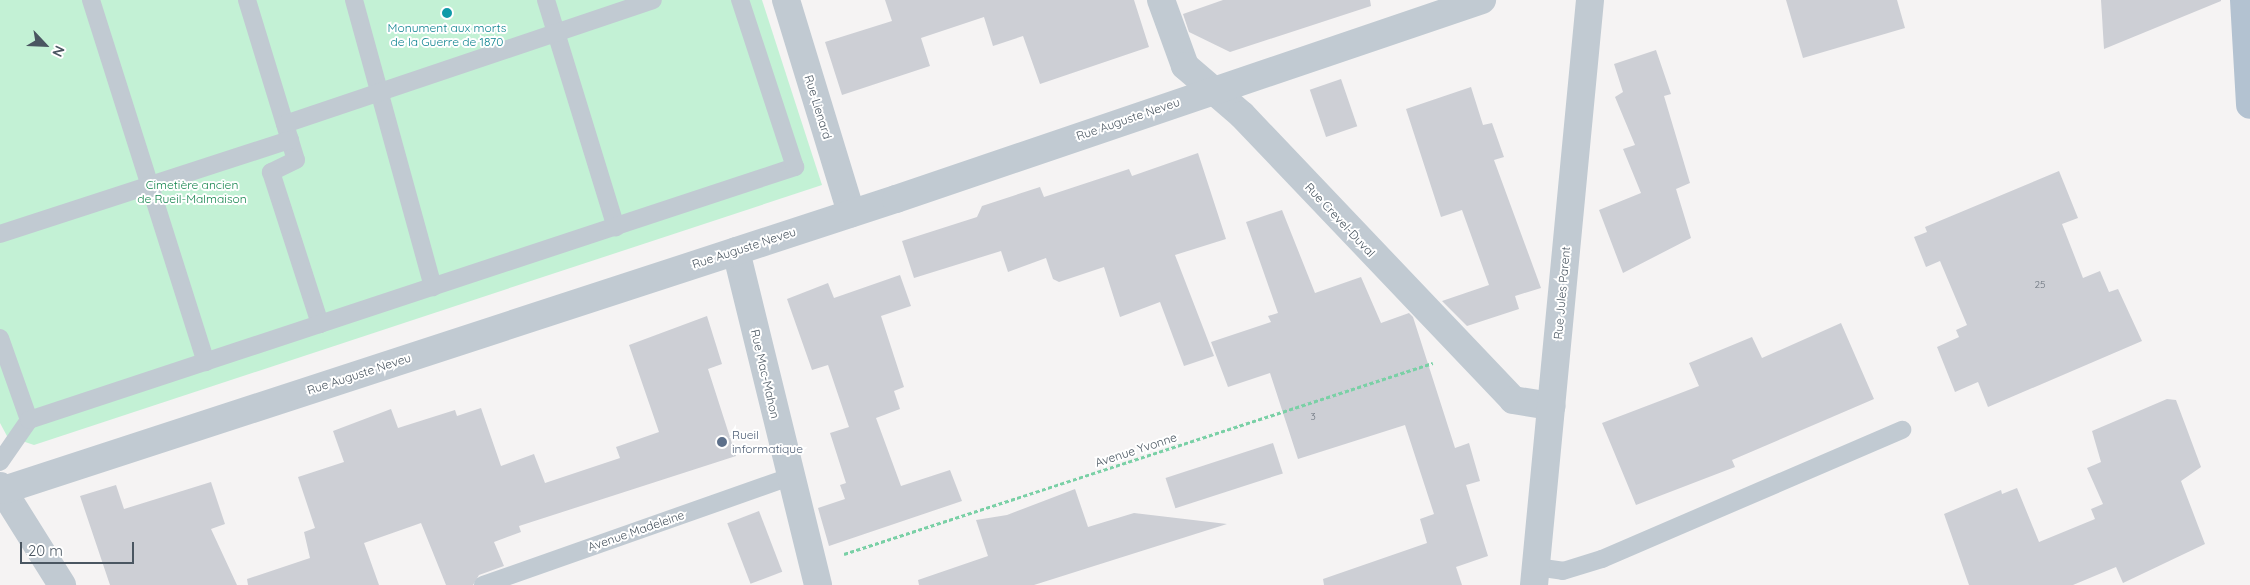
<!DOCTYPE html>
<html>
<head>
<meta charset="utf-8">
<style>
	body { margin:0 }
	#map { position:relative; width:2250px; height:585px; overflow:hidden; background:#f5f3f3; font-family:Quicksand,sans-serif }
	div>[style] { position:absolute }
	.green>* { inset:0; background:#c3f1d5 }
	.building>* { inset:0; background:#cdcfd5; transform-origin:0 0 }
	.path>* { height:3px; margin-top:-1.5px; transform-origin:0; background:repeating-linear-gradient(90deg,#7ad0a6 0 4px,transparent 0 6.5px) }
	.service>* { height:18px; margin:-9px; padding:0 9px; transform-origin:9px; border-radius:9px; background:#c1cad2 }
	.minor>* { height:28px; margin:-14px; padding:0 14px; transform-origin:14px; border-radius:14px; background:#c1cad2 }
	.primary>* { height:28px; margin:-14px; padding:0 14px; transform-origin:14px; border-radius:14px; background:#b3c2d1 }
	.dots>* { width:14px; height:14px; translate:-50% -50%; box-sizing:border-box; border:2px solid #fff; border-radius:50% }
	span { translate:-50% -50%; white-space:nowrap; text-align:center; line-height:1.15; -webkit-text-stroke:4px #fff; paint-order:stroke }
	.number-label { font-size:10px; color:#6b747e }
	.number-label span { -webkit-text-stroke-width:0 }
	.culture-label { font-size:12px; color:#0d838f }
	.street-label { font-size:12px; color:#4a5661 }
	.park-label { font-size:12px; color:#17864f }
	.service-label { font-size:12px; color:#4e5e75 }
	.left { translate:0 -50%; text-align:left }
	.north { position:absolute; left:20px; top:20px; width:50px; height:50px; -webkit-text-stroke:4px #fff; paint-order:stroke; rotate:115deg; font-size:14px; font-weight:700; line-height:20px; text-align:center; color:#4a5661 }
	.north::after { content:''; display:block; margin:auto; width:18px; height:22px; background:#4a5661; clip-path:polygon(50% 0,100% 100%,50% 72%,0 100%) }
	.scale { position:absolute; left:20px; top:542px; width:114px; height:22px; box-sizing:border-box; border:2px solid #4a5661; border-top:0; padding-left:6px; font-size:15px; line-height:18px; white-space:nowrap; color:#4a5661; -webkit-text-stroke:4px #fff; paint-order:stroke }
</style>
</head>
<body>
<div id="map">
	<div class="green">
		<div style="clip-path:polygon(0 0,762px 0,822px 185px,34px 445px,7px 436px,0 423px)"></div>
	</div>
	<div class="building">
		<div style="clip-path:polygon(885px 0,1134px 0,1149px 47px,1040px 84px,1023px 36px,993px 46px,984px 17px,921px 38px,930px 66px,842px 95px,825px 42px,892px 21px)"></div>
		<div style="clip-path:polygon(1223px 0,1370px 0,1371px 6px,1230px 52px,1189px 32px,1183px 14px)"></div>
		<div style="clip-path:polygon(1786px 0,1897px 0,1905px 28px,1803px 58px)"></div>
		<div style="clip-path:polygon(2101px 0,2221px 0,2221px 1px,2104px 49px)"></div>
		<div style="clip-path:polygon(1656px 50px,1671px 94px,1664px 96px,1690px 183px,1676px 189px,1691px 238px,1623px 273px,1599px 210px,1641px 193px,1623px 149px,1635px 145px,1615px 97px,1623px 92px,1614px 64px)"></div>
		<div style="left:1341px;top:79px;width:50px;height:33px;rotate:71deg"></div>
		<div style="clip-path:polygon(1471px 87px,1483px 125px,1492px 123px,1504px 157px,1494px 160px,1541px 288px,1515px 296px,1519px 309px,1467px 326px,1442px 301px,1489px 285px,1462px 210px,1441px 217px,1406px 109px)"></div>
		<div style="clip-path:polygon(1198px 153px,1226px 239px,1175px 255px,1214px 356px,1184px 366px,1160px 302px,1120px 317px,1104px 267px,1059px 282px,1053px 279px,1046px 258px,1008px 272px,1001px 251px,914px 278px,902px 241px,977px 217px,982px 206px,1040px 187px,1044px 197px,1129px 169px,1132px 176px)"></div>
		<div style="clip-path:polygon(2059px 171px,2078px 218px,2062px 224px,2083px 278px,2100px 271px,2109px 292px,2118px 289px,2142px 341px,1988px 407px,1978px 382px,1955px 392px,1937px 347px,1959px 337px,1956px 330px,1967px 325px,1940px 261px,1926px 267px,1914px 237px,1927px 232px,1925px 227px)"></div>
		<div style="clip-path:polygon(1282px 210px,1315px 293px,1361px 277px,1381px 323px,1409px 313px,1413px 317px,1455px 448px,1469px 443px,1480px 481px,1466px 485px,1488px 556px,1456px 567px,1462px 585px,1324px 585px,1323px 579px,1427px 543px,1420px 519px,1434px 514px,1405px 425px,1298px 459px,1270px 373px,1228px 387px,1211px 342px,1271px 322px,1268px 316px,1278px 313px,1246px 222px)"></div>
		<div style="clip-path:polygon(900px 275px,911px 306px,881px 316px,904px 387px,894px 391px,900px 409px,876px 418px,901px 486px,950px 470px,962px 501px,829px 546px,818px 508px,845px 499px,840px 485px,846px 483px,830px 433px,849px 427px,828px 365px,812px 370px,787px 299px,828px 283px,834px 298px)"></div>
		<div style="clip-path:polygon(707px 316px,722px 364px,708px 369px,736px 456px,519px 526px,521px 532px,494px 542px,504px 566px,479px 575px,473px 585px,446px 585px,421px 523px,364px 543px,379px 585px,248px 585px,247px 579px,310px 558px,304px 532px,315px 528px,298px 477px,344px 462px,333px 431px,391px 409px,398px 428px,455px 410px,457px 416px,481px 408px,501px 466px,534px 454px,545px 483px,620px 458px,616px 447px,659px 432px,629px 345px)"></div>
		<div style="clip-path:polygon(1841px 323px,1874px 399px,1732px 460px,1735px 467px,1636px 505px,1602px 423px,1699px 386px,1689px 363px,1752px 337px,1762px 358px)"></div>
		<div style="clip-path:polygon(2167px 399px,2176px 400px,2201px 467px,2181px 481px,2205px 544px,2123px 583px,2116px 567px,2073px 585px,1969px 585px,1944px 514px,2001px 490px,2002px 494px,2017px 488px,2039px 542px,2095px 519px,2091px 509px,2103px 504px,2087px 468px,2101px 462px,2092px 431px)"></div>
		<div style="left:1273px;top:443px;width:32px;height:113px;rotate:72deg"></div>
		<div style="clip-path:polygon(211px 482px,225px 524px,211px 529px,237px 585px,110px 585px,80px 496px,116px 485px,124px 509px)"></div>
		<div style="clip-path:polygon(1075px 489px,1088px 527px,1134px 513px,1227px 524px,1034px 585px,919px 585px,918px 580px,988px 556px,976px 520px,1007px 515px)"></div>
		<div style="left:759px;top:511px;width:65px;height:34px;rotate:69deg"></div>
	</div>
	<div class="path">
		<div style="left:844px;top:554px;width:619px;rotate:-17.97deg"></div>
	</div>
	<div class="service">
		<div style="left:91px;top:0;width:380px;rotate:72.4deg"></div>
		<div style="left:247px;top:0;width:167px;rotate:73deg"></div>
		<div style="left:296px;top:160px;width:28px;rotate:154deg"></div>
		<div style="left:271px;top:172px;width:160px;rotate:72.1deg"></div>
		<div style="left:354px;top:0;width:298px;rotate:74.6deg"></div>
		<div style="left:546px;top:0;width:238px;rotate:72.9deg"></div>
		<div style="left:285px;top:124px;width:388px;rotate:-18.6deg"></div>
		<div style="left:0;top:234px;width:305px;rotate:-18deg"></div>
		<div style="left:0;top:338px;width:87px;rotate:70.5deg"></div>
		<div style="left:0;top:462px;width:51px;rotate:-55.4deg"></div>
		<div style="left:29px;top:420px;width:807px;rotate:-18.28deg"></div>
		<div style="left:795px;top:167px;width:176px;rotate:-108.2deg"></div>
		<div style="left:1536px;top:567px;width:27px;rotate:8deg"></div>
		<div style="left:1563px;top:571px;width:41px;rotate:-17.1deg"></div>
		<div style="left:1602px;top:559px;width:327px;rotate:-23.3deg"></div>
		<div style="left:483px;top:585px;width:324px;rotate:-19.4deg"></div>
	</div>
	<div class="minor">
		<div style="left:786px;top:0;width:223px;rotate:73deg"></div>
		<div style="left:1161px;top:0;width:70px;rotate:70deg"></div>
		<div style="left:1185px;top:66px;width:75px;rotate:40.7deg"></div>
		<div style="left:1242px;top:115px;width:393px;rotate:46.4deg"></div>
		<div style="left:1513px;top:400px;width:39px;rotate:9deg"></div>
		<div style="left:736px;top:251px;width:344px;rotate:76.2deg"></div>
		<div style="left:0;top:486px;width:117px;rotate:57.9deg"></div>
		<div style="left:4px;top:490px;width:938px;rotate:-18.07deg"></div>
		<div style="left:896px;top:199px;width:619px;rotate:-18.76deg"></div>
		<div style="left:1534px;top:585px;width:588px;rotate:-84.53deg"></div>
	</div>
	<div class="primary">
		<div style="left:2244px;top:0;width:105px;rotate:86.7deg"></div>
	</div>
	<div class="dots">
		<div style="left:447px;top:13px;background:#0f9aa8"></div>
		<div style="left:722px;top:442px;background:#5c6f8a"></div>
	</div>
	<div class="number-label">
		<span style="left:2040px;top:285px">25</span>
		<span style="left:1313px;top:417px">3</span>
	</div>
	<div class="culture-label">
		<span style="left:447px;top:35px">Monument aux morts<br>de la Guerre de 1870</span>
	</div>
	<div class="street-label">
		<span style="left:818px;top:107px;rotate:73deg">Rue Lienard</span>
		<span style="left:1128px;top:119px;rotate:-19deg">Rue Auguste Neveu</span>
		<span style="left:1340px;top:220px;rotate:47deg">Rue Crevel-Duval</span>
		<span style="left:744px;top:248px;rotate:-18deg">Rue Auguste Neveu</span>
		<span style="left:1562px;top:293px;rotate:-85deg">Rue Jules Parent</span>
		<span style="left:359px;top:374px;rotate:-18deg">Rue Auguste Neveu</span>
		<span style="left:765px;top:374px;rotate:77deg">Rue Mac-Mahon</span>
		<span style="left:1136px;top:450px;rotate:-18deg">Avenue Yvonne</span>
		<span style="left:636px;top:531px;rotate:-19deg">Avenue Madeleine</span>
	</div>
	<div class="park-label">
		<span style="left:192px;top:192px">Cimetière ancien<br>de Rueil-Malmaison</span>
	</div>
	<div class="service-label">
		<span class="left" style="left:732px;top:442px">Rueil<br>informatique</span>
	</div>
	<div class="north">N</div>
	<div class="scale">20 m</div>
</div>
</body>
</html>
